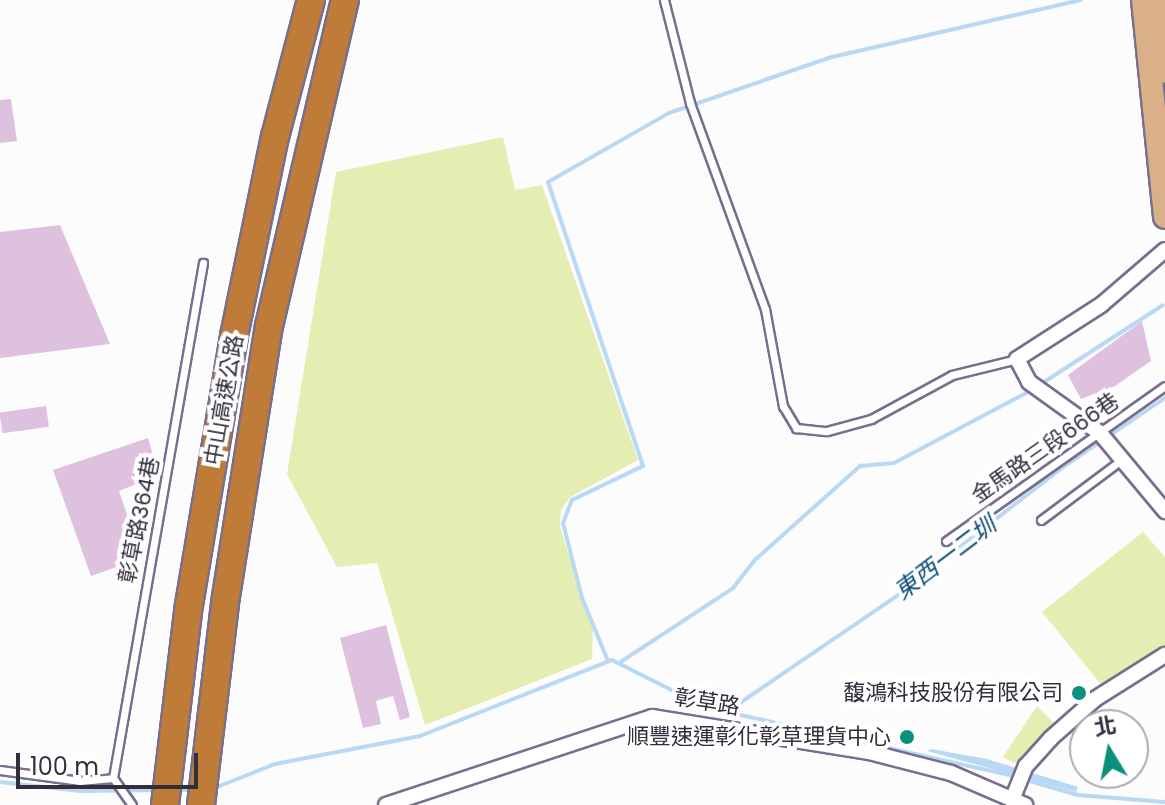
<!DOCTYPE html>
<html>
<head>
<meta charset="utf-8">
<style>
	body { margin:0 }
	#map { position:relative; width:1165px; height:805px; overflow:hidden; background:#fcfcfc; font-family:Poppins,"Noto Sans TC",sans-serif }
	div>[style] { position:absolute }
	.green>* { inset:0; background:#e4eeb3 }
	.water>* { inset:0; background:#b9d8f3 }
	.stream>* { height:4px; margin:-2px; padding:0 2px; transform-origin:2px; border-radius:2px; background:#b9d8f3 }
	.building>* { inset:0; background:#dec1de; transform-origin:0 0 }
	.roads { filter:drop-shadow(2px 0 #786e8e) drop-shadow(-2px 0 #786e8e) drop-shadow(0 2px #786e8e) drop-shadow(0 -2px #786e8e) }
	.service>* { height:7px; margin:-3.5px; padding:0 3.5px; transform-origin:3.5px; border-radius:3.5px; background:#fff }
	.minor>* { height:14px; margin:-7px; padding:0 7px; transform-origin:7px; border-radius:7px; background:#fff }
	.primary>* { height:22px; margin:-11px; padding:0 11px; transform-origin:11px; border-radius:11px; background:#d9b088 }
	.motorway>* { height:26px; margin:-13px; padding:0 13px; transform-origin:13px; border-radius:13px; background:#bf7c38 }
	.dots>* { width:22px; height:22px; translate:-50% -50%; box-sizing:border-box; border:4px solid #fff; border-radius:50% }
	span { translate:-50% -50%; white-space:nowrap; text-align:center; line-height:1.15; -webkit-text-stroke:8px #fff; paint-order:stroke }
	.street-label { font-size:22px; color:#322e3c }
	.poi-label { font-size:22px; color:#322e3c }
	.right { translate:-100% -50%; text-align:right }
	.water-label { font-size:24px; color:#0b4d77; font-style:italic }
	.north { position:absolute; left:1069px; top:709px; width:80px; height:80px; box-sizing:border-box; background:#fff; border:2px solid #adabb1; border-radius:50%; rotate:350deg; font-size:22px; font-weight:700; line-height:32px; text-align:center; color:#322e3c }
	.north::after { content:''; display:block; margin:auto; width:28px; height:36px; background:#09917b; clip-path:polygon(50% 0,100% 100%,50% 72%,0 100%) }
	.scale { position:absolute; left:16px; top:753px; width:182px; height:36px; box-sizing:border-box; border:4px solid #322e3c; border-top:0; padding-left:10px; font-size:24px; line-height:28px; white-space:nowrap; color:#322e3c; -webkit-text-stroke:6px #fff; paint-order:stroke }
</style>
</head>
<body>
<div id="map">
	<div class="green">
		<div style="clip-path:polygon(503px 137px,515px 190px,542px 185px,638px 460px,570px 497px,561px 510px,560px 527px,593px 630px,592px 659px,425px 725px,377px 563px,337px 567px,287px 474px,336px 172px)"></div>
		<div style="clip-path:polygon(1143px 532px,1165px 557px,1165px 649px,1104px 688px,1042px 612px)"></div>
		<div style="clip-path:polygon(1037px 706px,1057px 726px,1023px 766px,1014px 763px,1003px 757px)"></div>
	</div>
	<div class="water">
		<div style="clip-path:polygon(931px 749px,987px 759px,1078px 787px,1076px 792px,927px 751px)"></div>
	</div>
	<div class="stream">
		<div style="left:1041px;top:384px;width:145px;rotate:-32.9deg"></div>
		<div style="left:608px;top:661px;width:68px;rotate:-112.4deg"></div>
		<div style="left:582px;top:598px;width:77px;rotate:-104.2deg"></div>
		<div style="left:563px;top:523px;width:25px;rotate:-69deg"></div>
		<div style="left:572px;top:500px;width:79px;rotate:-25.6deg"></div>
		<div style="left:643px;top:466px;width:299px;rotate:-108.5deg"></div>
		<div style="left:548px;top:182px;width:139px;rotate:-29.7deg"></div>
		<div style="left:669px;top:113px;width:172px;rotate:-19deg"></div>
		<div style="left:832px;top:57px;width:255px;rotate:-12.9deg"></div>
		<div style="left:619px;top:663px;width:136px;rotate:-33.3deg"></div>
		<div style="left:733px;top:588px;width:37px;rotate:-52deg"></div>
		<div style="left:756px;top:559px;width:140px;rotate:-41.8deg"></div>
		<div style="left:860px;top:466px;width:34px;rotate:-5deg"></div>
		<div style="left:894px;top:463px;width:158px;rotate:-27.9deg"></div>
		<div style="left:724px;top:709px;width:10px;rotate:-11deg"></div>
		<div style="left:734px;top:707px;width:199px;rotate:-34.3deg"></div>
		<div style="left:898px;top:595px;width:209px;rotate:-37.8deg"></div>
		<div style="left:1063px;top:467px;width:123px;rotate:-34.1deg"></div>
		<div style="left:1026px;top:780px;width:54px;rotate:16.1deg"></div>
		<div style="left:1078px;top:795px;width:87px;rotate:4.6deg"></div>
		<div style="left:0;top:782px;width:81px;rotate:6.3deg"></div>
		<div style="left:81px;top:791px;width:78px;rotate:-0.7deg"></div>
		<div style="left:212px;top:789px;width:68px;rotate:-21.6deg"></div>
		<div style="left:275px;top:764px;width:148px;rotate:-10.9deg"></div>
		<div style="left:420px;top:736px;width:206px;rotate:-21.6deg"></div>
		<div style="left:612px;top:660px;width:104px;rotate:26.8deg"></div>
		<div style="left:705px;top:707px;width:320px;rotate:12.6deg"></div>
		<div style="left:176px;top:790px;width:19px"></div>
	</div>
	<div class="building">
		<div style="clip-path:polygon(11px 99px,17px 141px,0 143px,0 100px)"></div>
		<div style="clip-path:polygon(60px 225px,110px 344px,0 358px,0 232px)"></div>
		<div style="clip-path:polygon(1142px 321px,1151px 361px,1115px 386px,1081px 399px,1068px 375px)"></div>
		<div style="left:46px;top:406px;width:21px;height:47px;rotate:82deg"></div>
		<div style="clip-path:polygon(148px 438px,159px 475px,119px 491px,142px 558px,91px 576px,53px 470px)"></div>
		<div style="clip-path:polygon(386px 625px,410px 717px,400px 720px,393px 696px,376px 701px,381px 724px,363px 728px,340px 638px)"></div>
	</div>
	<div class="roads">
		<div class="service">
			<div style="left:664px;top:0;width:106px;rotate:75.8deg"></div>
			<div style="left:690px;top:103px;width:219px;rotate:70deg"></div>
			<div style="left:765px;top:309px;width:99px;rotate:79.5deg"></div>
			<div style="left:783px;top:406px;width:26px;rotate:59deg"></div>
			<div style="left:796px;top:428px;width:31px;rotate:6deg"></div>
			<div style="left:827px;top:431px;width:46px;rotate:-15.3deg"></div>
			<div style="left:871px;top:419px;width:92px;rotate:-28.5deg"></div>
			<div style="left:952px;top:375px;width:67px;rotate:-13.8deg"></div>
			<div style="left:1041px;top:520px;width:99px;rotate:-36.8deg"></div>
			<div style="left:946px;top:541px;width:268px;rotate:-35.3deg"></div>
			<div style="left:0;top:770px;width:81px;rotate:7.8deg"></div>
			<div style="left:80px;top:781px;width:33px;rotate:-5deg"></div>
			<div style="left:132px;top:805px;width:33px;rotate:-125deg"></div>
			<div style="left:113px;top:778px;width:523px;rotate:-80.09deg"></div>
		</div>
		<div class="minor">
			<div style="left:1165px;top:250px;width:84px;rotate:139.3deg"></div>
			<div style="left:1101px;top:305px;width:100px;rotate:147.3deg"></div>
			<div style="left:1017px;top:359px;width:26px;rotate:62deg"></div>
			<div style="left:1029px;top:382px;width:87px;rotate:35.7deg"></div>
			<div style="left:1100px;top:433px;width:102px;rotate:50.2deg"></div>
			<div style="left:1012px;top:800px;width:37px;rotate:-68deg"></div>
			<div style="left:1026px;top:766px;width:36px;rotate:-48deg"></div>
			<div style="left:1050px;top:739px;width:60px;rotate:-41.6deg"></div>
			<div style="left:1095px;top:699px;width:83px;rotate:-32.2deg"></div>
			<div style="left:386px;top:805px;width:280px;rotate:-18.3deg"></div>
			<div style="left:652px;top:717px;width:220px;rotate:9.2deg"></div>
			<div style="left:869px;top:752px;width:85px;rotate:14.4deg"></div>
			<div style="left:951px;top:773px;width:81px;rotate:23.4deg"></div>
		</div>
		<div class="primary">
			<div style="left:1143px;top:0;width:218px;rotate:84.2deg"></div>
			<div style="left:1159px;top:0;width:72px;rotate:85.2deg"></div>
		</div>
		<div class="motorway">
			<div style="left:165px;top:805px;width:195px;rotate:-83.2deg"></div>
			<div style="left:188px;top:611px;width:279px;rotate:-80.5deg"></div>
			<div style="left:234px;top:336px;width:203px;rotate:-78.4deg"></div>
			<div style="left:275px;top:137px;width:142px;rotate:-75.3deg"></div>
			<div style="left:201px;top:805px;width:203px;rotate:-83.2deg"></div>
			<div style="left:225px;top:603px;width:280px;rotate:-81deg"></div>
			<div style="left:269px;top:326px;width:335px;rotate:-76.9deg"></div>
		</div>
	</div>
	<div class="dots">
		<div style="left:1079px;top:693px;background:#09917b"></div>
		<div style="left:907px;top:737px;background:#09917b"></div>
	</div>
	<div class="street-label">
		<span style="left:224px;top:400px;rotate:-80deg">中山高速公路</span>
		<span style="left:1045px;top:448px;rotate:-35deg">金馬路三段666巷</span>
		<span style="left:139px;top:520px;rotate:-79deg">彰草路364巷</span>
		<span style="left:707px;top:702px;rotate:9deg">彰草路</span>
	</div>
	<div class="poi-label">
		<span class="right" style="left:1063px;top:693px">馥鴻科技股份有限公司</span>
		<span class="right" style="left:891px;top:737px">順豐速運彰化彰草理貨中心</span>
	</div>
	<div class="water-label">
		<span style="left:945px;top:558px;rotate:-37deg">東西一二圳</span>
	</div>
	<div class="north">北</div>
	<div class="scale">100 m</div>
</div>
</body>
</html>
